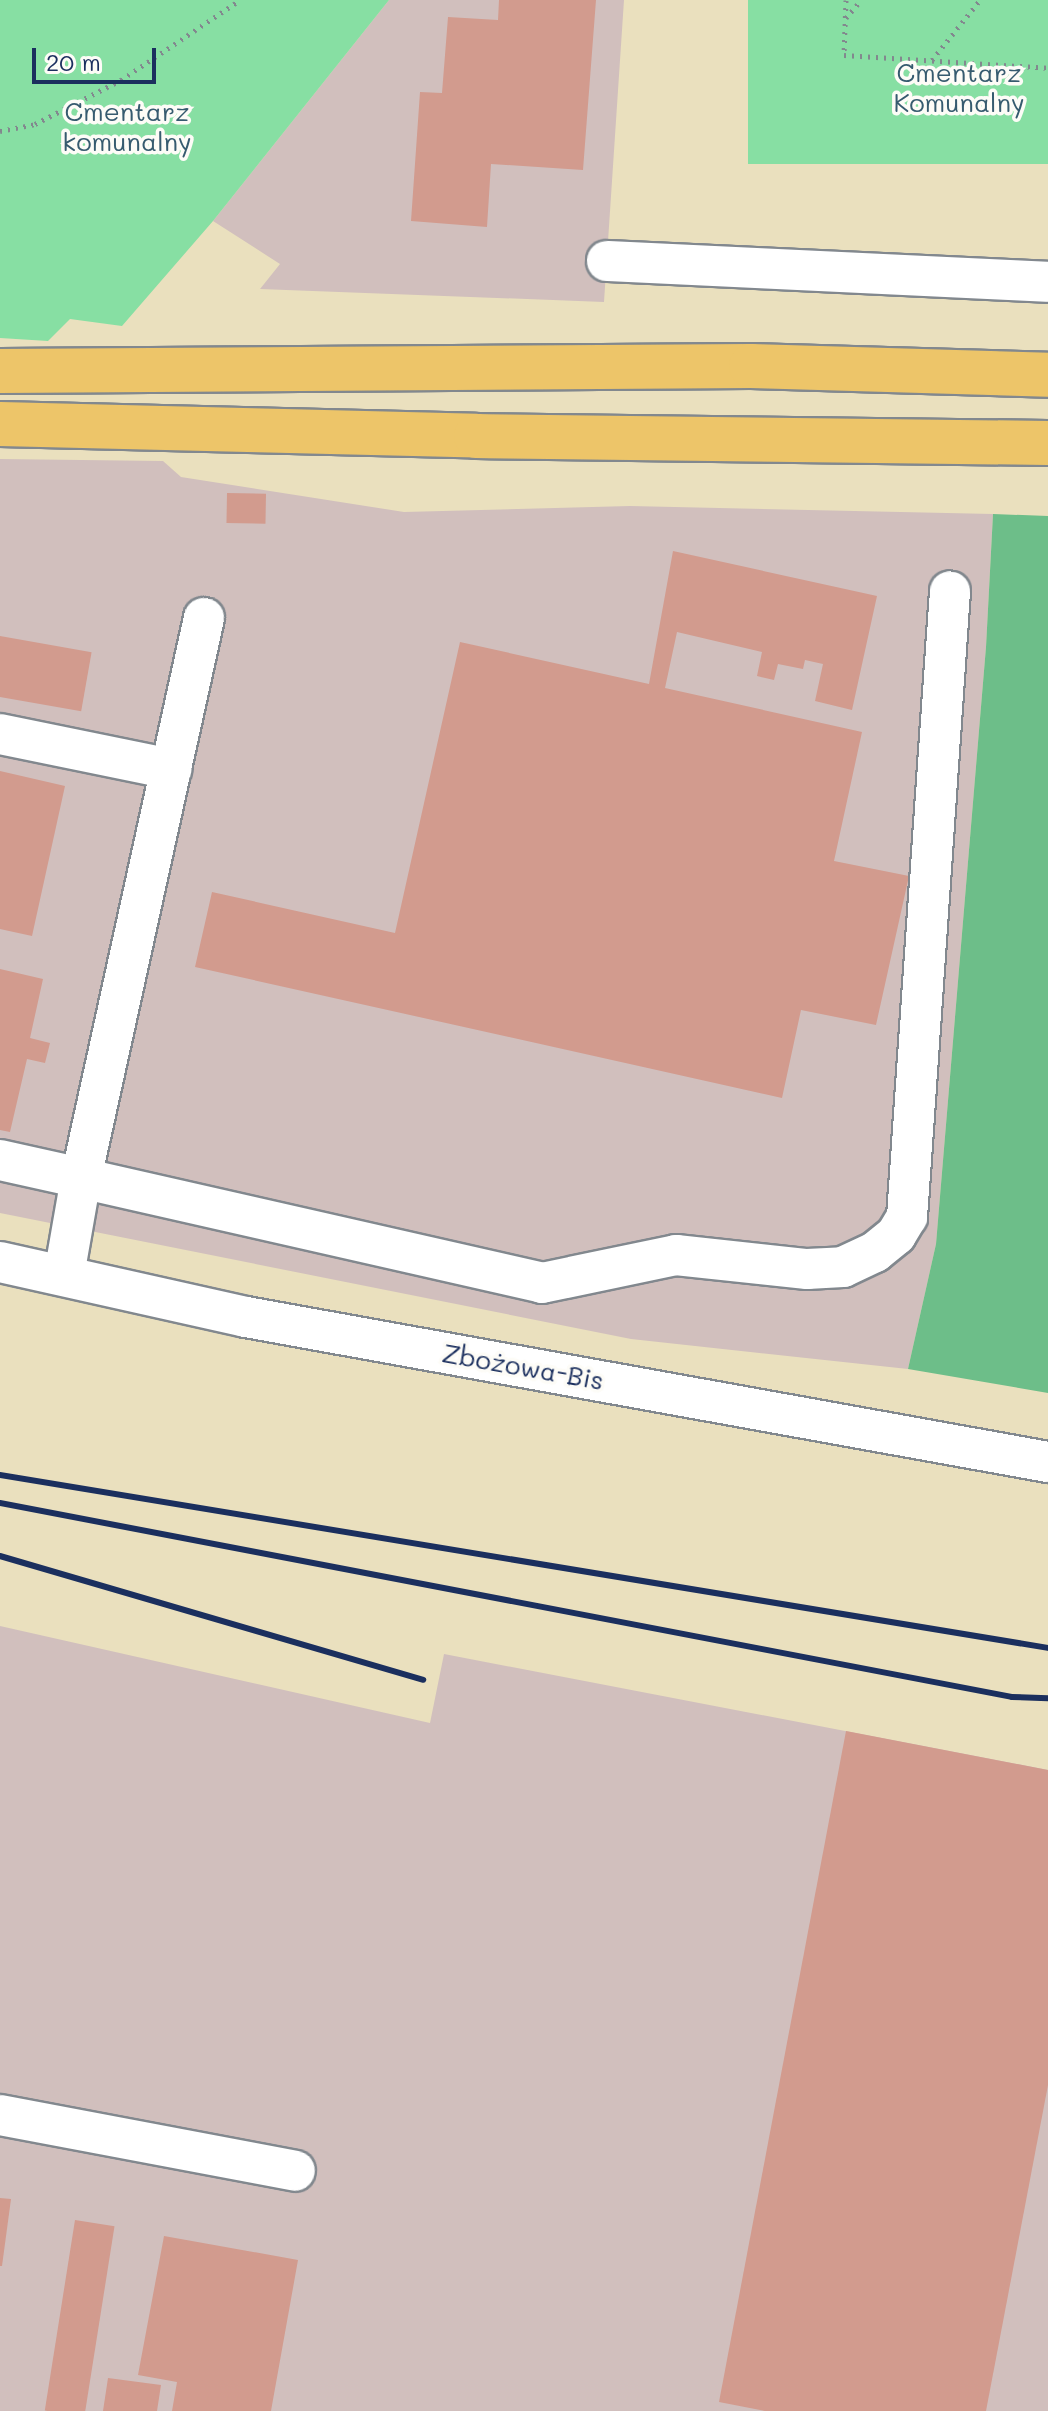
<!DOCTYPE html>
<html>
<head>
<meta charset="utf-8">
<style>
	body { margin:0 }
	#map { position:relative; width:1048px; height:2411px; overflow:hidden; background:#eae0be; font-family:Mali,sans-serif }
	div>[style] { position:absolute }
	.industrial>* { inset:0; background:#d1bfbd }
	.green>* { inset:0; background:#87dfa3; transform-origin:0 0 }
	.forest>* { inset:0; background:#6dbe89 }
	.building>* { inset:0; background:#d29b8e; transform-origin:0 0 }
	.path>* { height:5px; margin-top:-2.5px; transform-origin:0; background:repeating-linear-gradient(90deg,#82888e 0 2px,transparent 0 8px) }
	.roads { filter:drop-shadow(2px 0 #82888e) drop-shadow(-2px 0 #82888e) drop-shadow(0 2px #82888e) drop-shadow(0 -2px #82888e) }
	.minor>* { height:40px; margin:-20px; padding:0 20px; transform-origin:20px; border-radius:20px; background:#fff }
	.major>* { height:44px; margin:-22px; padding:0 22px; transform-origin:22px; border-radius:22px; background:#edc569 }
	.rail>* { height:6px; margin:-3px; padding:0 3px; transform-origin:3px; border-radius:3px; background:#1b2f5e }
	span { translate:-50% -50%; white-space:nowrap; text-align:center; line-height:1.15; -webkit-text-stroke:7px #fdfcf7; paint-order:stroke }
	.park-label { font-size:26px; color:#365b6f }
	.street-label { font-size:26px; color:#1b2f5e }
	.scale { position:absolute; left:32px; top:48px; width:124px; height:36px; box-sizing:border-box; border:4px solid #1b2f5e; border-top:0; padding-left:10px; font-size:24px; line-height:28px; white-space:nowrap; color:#1b2f5e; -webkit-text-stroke:6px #fdfcf7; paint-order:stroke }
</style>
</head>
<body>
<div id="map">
	<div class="industrial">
		<div style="clip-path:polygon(389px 0,624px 0,604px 302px,260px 289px,280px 264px,213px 221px)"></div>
		<div style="clip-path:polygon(0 459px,163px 461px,181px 477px,404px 512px,630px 506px,993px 514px,986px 647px,936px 1244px,908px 1369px,631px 1339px,0 1213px)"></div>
		<div style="clip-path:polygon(0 1626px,430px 1723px,444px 1654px,1048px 1770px,1048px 2411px,0 2411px)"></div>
	</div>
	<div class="green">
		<div style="clip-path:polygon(0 0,389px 0,213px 221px,122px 326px,70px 319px,48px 341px,0 338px)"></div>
		<div style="left:748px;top:0;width:300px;height:164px"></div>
	</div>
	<div class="forest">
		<div style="clip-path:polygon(993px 514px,1048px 516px,1048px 1393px,908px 1369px,936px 1244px,986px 647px)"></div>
	</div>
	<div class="building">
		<div style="clip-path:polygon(499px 0,596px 0,583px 170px,491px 164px,487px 227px,411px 221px,420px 92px,442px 93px,448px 17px,498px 20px)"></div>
		<div style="left:227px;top:493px;width:39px;height:30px;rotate:1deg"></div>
		<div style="clip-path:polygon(673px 551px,877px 596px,852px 710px,815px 701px,823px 664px,805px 660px,803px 669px,778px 664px,774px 680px,757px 676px,762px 652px,677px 632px,665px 688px,862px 732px,834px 861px,909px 876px,876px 1025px,801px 1010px,782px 1098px,195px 967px,212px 892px,395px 933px,460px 642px,649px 684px)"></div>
		<div style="left:0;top:636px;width:93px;height:60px;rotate:10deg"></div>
		<div style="clip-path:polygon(0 771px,65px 786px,32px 936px,0 929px)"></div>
		<div style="clip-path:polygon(0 969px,43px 979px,30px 1038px,50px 1043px,45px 1063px,27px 1059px,10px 1132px,0 1130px)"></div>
		<div style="clip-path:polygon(846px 1731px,1048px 1770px,1048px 2085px,986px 2411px,765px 2411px,719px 2402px)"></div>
		<div style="clip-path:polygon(0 2198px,11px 2199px,2px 2266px,0 2266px)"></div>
		<div style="left:75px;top:2220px;width:40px;height:193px;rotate:9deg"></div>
		<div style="clip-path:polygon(164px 2236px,298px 2260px,271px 2411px,172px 2411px,177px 2382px,138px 2375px)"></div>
		<div style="clip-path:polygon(108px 2378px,161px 2385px,157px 2411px,103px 2411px)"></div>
	</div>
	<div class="path">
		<div style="left:846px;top:0;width:55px;rotate:92.1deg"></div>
		<div style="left:844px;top:55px;width:204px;rotate:3.6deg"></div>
		<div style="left:846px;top:18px;width:23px;rotate:-50deg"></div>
		<div style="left:932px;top:60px;width:77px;rotate:-51.3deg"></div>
		<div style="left:0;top:131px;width:36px;rotate:-11deg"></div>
		<div style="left:35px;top:124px;width:97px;rotate:-27.1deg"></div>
		<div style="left:121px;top:80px;width:143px;rotate:-33.9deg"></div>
	</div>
	<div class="roads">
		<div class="minor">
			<div style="left:607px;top:261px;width:441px;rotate:2.7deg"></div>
			<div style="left:204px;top:618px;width:573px;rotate:102.39deg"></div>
			<div style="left:81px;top:1178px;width:473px;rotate:12.8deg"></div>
			<div style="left:542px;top:1283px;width:137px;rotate:-11.8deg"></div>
			<div style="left:676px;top:1255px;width:132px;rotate:6.1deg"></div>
			<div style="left:807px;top:1269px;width:36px;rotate:-3deg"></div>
			<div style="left:843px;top:1267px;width:35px;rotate:-25deg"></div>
			<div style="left:875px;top:1252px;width:27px;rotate:-39deg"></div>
			<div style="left:896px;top:1235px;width:21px;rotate:-59deg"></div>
			<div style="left:907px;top:1217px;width:627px;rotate:-86.07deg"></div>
			<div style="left:0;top:734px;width:175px;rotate:11.6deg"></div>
			<div style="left:0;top:1160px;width:83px;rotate:12.5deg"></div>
			<div style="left:81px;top:1178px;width:98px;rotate:99.9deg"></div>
			<div style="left:0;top:1262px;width:252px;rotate:12.6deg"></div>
			<div style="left:246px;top:1317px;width:815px;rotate:10.25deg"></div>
			<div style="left:0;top:2115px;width:300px;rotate:10.7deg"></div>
		</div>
		<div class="major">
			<div style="left:0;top:371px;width:751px;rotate:-0.38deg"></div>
			<div style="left:751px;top:366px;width:297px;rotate:1.7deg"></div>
			<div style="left:0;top:424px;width:476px;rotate:1.4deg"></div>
			<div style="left:476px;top:436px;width:572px;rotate:0.7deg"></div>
		</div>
	</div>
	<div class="rail">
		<div style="left:0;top:1475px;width:1062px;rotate:9.37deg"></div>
		<div style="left:0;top:1503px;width:1030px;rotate:10.85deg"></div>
		<div style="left:1012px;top:1697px;width:36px;rotate:2deg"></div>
		<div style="left:0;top:1556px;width:441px;rotate:16.3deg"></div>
	</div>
	<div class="park-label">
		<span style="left:959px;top:88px">Cmentarz<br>Komunalny</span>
		<span style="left:127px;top:127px">Cmentarz<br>komunalny</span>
	</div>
	<div class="street-label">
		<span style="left:523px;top:1367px;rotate:10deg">Zbożowa-Bis</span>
	</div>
	<div class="scale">20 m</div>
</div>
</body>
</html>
